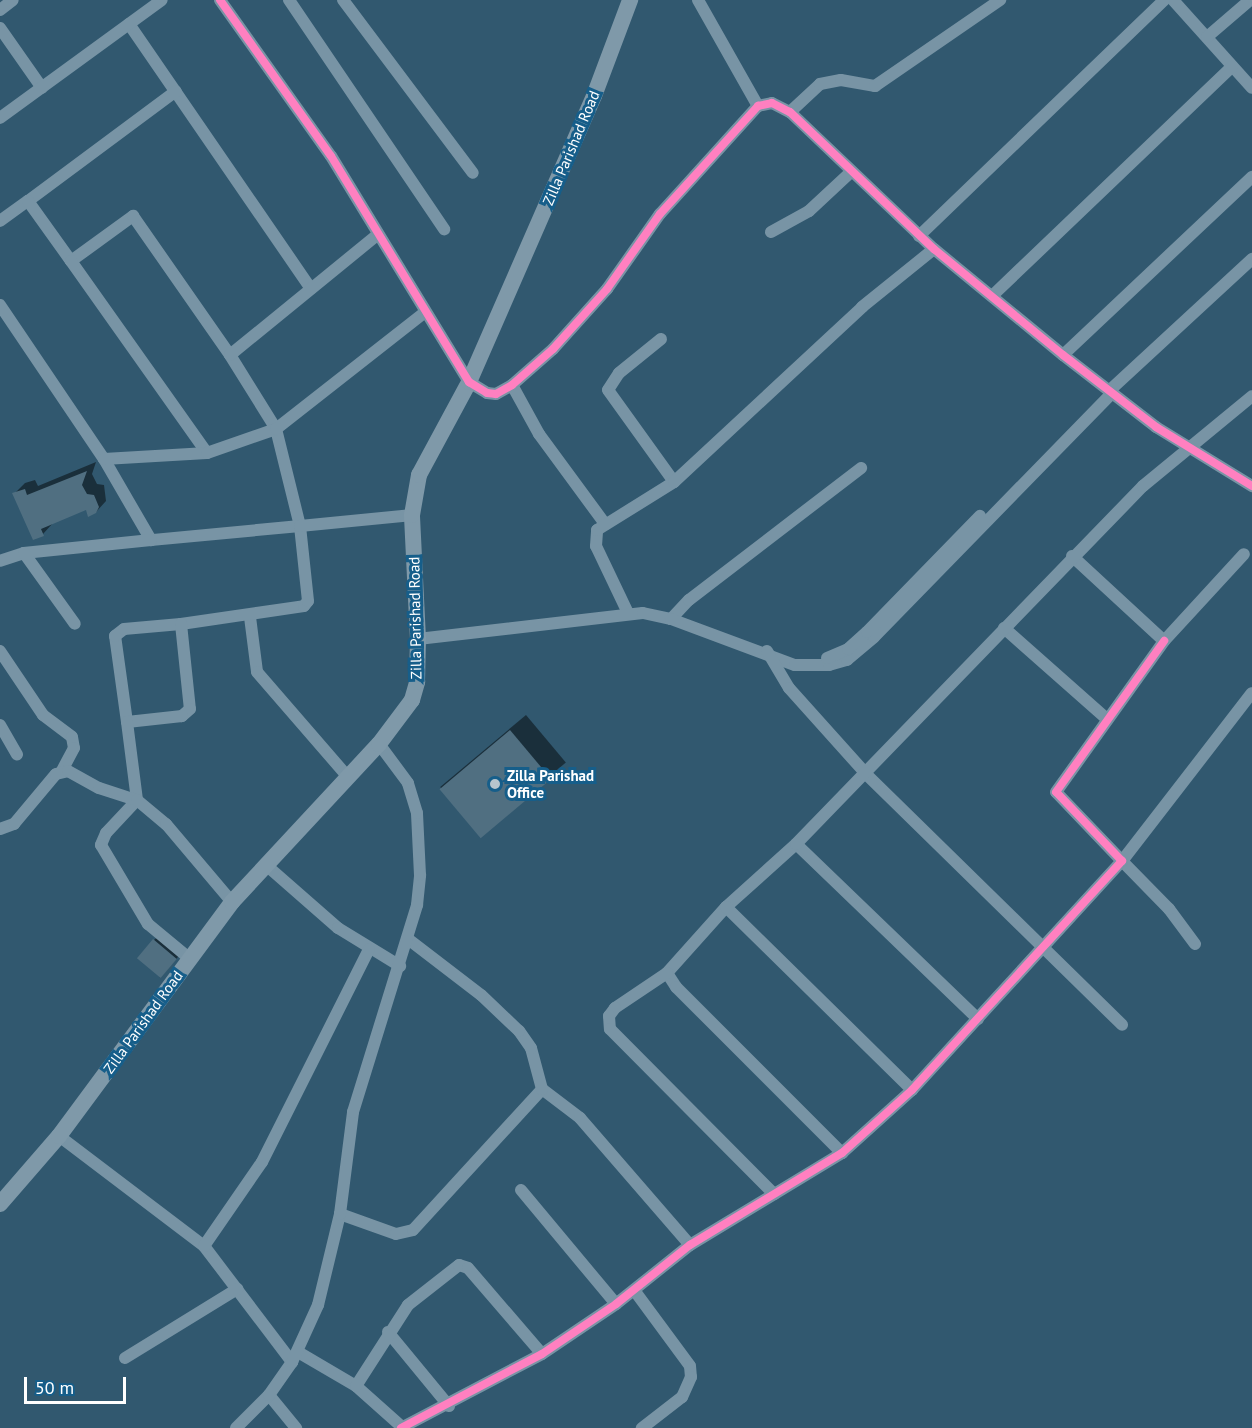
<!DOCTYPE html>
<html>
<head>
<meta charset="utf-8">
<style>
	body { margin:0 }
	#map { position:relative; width:1252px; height:1428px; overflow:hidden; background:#31586f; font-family:"PT Sans",sans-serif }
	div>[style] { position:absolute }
	.shadow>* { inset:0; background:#0007; transform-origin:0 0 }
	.building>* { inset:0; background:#506f81; transform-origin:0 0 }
	.minor>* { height:12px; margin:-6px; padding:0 6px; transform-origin:6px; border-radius:6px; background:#7894a5 }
	.secondary>* { height:16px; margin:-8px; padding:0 8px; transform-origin:8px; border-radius:8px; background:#7f99a9 }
	.cycleway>* { height:8px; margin:-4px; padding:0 4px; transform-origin:4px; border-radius:4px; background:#ff80c0 }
	.dots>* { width:16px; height:16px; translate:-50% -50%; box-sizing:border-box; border:3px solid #165e8a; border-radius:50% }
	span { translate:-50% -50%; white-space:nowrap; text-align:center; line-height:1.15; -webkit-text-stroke:6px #165e8a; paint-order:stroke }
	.street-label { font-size:15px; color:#fff }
	.poi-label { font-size:15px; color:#fff; font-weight:700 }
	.left { translate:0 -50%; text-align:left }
	.scale { position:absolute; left:24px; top:1377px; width:102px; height:27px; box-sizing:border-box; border:3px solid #fff; border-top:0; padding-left:8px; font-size:18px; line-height:21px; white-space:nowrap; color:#fff; -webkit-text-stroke:4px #165e8a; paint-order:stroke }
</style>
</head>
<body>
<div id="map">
	<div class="shadow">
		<div style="clip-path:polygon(96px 462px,92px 474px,97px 484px,104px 485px,106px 501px,96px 512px,87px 508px,53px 523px,43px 534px,14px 494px,25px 483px,35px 480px,38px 486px)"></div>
		<div style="left:526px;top:715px;width:62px;height:112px;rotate:50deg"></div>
		<div style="clip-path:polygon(162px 933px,183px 951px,160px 978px,154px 940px)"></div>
	</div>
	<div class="building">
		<div style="clip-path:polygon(87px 471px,82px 485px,87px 494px,94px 495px,99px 507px,96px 513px,88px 517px,86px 510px,41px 529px,44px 536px,33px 540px,12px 493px,25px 489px,27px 495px)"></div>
		<div style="left:510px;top:730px;width:64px;height:92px;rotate:50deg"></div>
		<div style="left:153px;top:939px;width:31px;height:25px;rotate:40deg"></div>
	</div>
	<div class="minor">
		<div style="left:220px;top:0;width:191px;rotate:54.6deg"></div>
		<div style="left:331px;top:156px;width:265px;rotate:58.6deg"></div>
		<div style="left:469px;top:382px;width:21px;rotate:31deg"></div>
		<div style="left:487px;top:393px;width:9px;rotate:6deg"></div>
		<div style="left:496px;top:394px;width:18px;rotate:-29deg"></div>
		<div style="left:512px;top:385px;width:55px;rotate:-41.3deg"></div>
		<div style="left:553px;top:349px;width:81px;rotate:-48deg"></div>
		<div style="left:607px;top:289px;width:92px;rotate:-54.8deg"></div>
		<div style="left:660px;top:214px;width:146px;rotate:-47.8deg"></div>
		<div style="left:758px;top:106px;width:14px;rotate:-12deg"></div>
		<div style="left:772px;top:103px;width:20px;rotate:27deg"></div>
		<div style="left:790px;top:112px;width:199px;rotate:43.6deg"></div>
		<div style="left:934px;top:249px;width:167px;rotate:39.4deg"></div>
		<div style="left:1063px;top:355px;width:118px;rotate:37.7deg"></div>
		<div style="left:1156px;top:427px;width:113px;rotate:31.6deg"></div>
		<div style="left:289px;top:0;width:277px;rotate:55.9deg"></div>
		<div style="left:343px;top:0;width:216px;rotate:53.1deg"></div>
		<div style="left:698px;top:0;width:122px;rotate:60.5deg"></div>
		<div style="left:1173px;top:0;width:118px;rotate:48.1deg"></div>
		<div style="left:0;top:10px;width:16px;rotate:-38deg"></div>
		<div style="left:129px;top:24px;width:321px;rotate:55.5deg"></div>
		<div style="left:0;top:28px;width:73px;rotate:55deg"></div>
		<div style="left:1207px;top:37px;width:57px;rotate:-40.7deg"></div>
		<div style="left:790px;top:112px;width:41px;rotate:-43deg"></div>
		<div style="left:820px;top:84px;width:21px;rotate:-11deg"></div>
		<div style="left:841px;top:80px;width:35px;rotate:10deg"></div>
		<div style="left:875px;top:86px;width:152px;rotate:-34.5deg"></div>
		<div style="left:0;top:118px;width:200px;rotate:-36.1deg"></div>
		<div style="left:28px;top:201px;width:184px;rotate:-36.6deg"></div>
		<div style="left:0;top:221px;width:34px;rotate:-36deg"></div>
		<div style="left:28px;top:201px;width:74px;rotate:54.4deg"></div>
		<div style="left:71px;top:261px;width:77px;rotate:-36deg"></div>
		<div style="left:133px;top:216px;width:169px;rotate:55.1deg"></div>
		<div style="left:230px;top:355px;width:87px;rotate:58.1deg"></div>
		<div style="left:276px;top:429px;width:100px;rotate:76.1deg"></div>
		<div style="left:300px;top:526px;width:150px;rotate:174.6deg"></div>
		<div style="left:771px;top:232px;width:43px;rotate:-28.9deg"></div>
		<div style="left:809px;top:211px;width:57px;rotate:-42.9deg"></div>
		<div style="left:919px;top:236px;width:340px;rotate:-43.9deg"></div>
		<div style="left:71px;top:261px;width:235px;rotate:54.7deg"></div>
		<div style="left:992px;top:296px;width:332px;rotate:-43.7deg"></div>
		<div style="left:0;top:305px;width:186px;rotate:56deg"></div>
		<div style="left:104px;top:459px;width:94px;rotate:59.9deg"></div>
		<div style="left:151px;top:540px;width:128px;rotate:174.2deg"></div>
		<div style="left:24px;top:553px;width:25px;rotate:162deg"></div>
		<div style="left:661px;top:339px;width:54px;rotate:141deg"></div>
		<div style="left:619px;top:373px;width:20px;rotate:123deg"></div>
		<div style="left:608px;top:390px;width:113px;rotate:54.3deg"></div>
		<div style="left:230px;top:355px;width:190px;rotate:-39.2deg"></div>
		<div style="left:1063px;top:355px;width:260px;rotate:-43.3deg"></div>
		<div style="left:512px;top:385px;width:56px;rotate:61.1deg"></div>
		<div style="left:539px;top:434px;width:112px;rotate:53.7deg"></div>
		<div style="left:1109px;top:391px;width:195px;rotate:-42.7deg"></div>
		<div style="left:104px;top:459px;width:103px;rotate:-3.3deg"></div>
		<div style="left:207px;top:453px;width:73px;rotate:-19.2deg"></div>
		<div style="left:276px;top:429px;width:189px;rotate:-38.1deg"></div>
		<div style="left:24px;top:553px;width:87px;rotate:54.3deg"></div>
		<div style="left:1072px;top:556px;width:125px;rotate:42.7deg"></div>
		<div style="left:1164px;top:641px;width:118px;rotate:-47.4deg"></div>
		<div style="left:628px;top:613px;width:74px;rotate:-115.5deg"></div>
		<div style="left:596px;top:546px;width:16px;rotate:-86deg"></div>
		<div style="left:597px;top:530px;width:91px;rotate:-31.9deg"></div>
		<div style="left:674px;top:482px;width:257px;rotate:-42.9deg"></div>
		<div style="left:862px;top:307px;width:92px;rotate:-38.9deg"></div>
		<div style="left:250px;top:617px;width:55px;rotate:82.7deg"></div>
		<div style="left:257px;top:672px;width:139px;rotate:49.1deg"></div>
		<div style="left:671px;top:619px;width:26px;rotate:-47deg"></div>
		<div style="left:689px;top:600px;width:217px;rotate:-37.5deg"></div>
		<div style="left:181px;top:624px;width:124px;rotate:-8.3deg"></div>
		<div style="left:304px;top:606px;width:6px;rotate:-51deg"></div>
		<div style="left:308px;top:601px;width:75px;rotate:-96.1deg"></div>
		<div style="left:300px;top:526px;width:113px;rotate:-5.6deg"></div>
		<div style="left:1004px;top:628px;width:137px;rotate:41.5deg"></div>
		<div style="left:418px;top:639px;width:226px;rotate:-6.6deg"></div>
		<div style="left:643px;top:613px;width:29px;rotate:12deg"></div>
		<div style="left:671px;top:619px;width:132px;rotate:20.4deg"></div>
		<div style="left:795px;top:665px;width:34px"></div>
		<div style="left:829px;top:665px;width:19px;rotate:-16deg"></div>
		<div style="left:847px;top:660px;width:35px;rotate:-40deg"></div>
		<div style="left:874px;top:637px;width:341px;rotate:-45.7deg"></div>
		<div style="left:0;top:651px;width:77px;rotate:56.1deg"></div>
		<div style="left:43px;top:715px;width:36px;rotate:37deg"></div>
		<div style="left:72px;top:737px;width:11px;rotate:80deg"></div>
		<div style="left:74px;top:748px;width:26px;rotate:118deg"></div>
		<div style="left:767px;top:651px;width:43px;rotate:59.3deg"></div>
		<div style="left:789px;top:688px;width:117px;rotate:48.1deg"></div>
		<div style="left:867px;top:775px;width:357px;rotate:44.4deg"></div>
		<div style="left:827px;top:658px;width:23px;rotate:-23deg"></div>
		<div style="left:848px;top:649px;width:25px;rotate:-42deg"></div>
		<div style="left:867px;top:632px;width:162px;rotate:-45.8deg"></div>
		<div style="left:127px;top:722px;width:87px;rotate:-97.9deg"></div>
		<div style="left:115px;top:636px;width:11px;rotate:-38deg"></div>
		<div style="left:124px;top:629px;width:57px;rotate:-5deg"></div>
		<div style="left:181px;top:624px;width:85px;rotate:84deg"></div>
		<div style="left:190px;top:709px;width:11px;rotate:139deg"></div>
		<div style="left:182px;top:716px;width:55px;rotate:173.8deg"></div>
		<div style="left:127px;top:722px;width:79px;rotate:82.7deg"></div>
		<div style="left:137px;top:800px;width:45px;rotate:133.2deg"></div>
		<div style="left:106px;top:833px;width:13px;rotate:113deg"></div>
		<div style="left:101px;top:845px;width:92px;rotate:59.3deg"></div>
		<div style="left:148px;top:924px;width:55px;rotate:39.8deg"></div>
		<div style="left:0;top:725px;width:34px;rotate:60deg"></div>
		<div style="left:0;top:829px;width:15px;rotate:-20deg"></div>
		<div style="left:14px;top:824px;width:65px;rotate:-50deg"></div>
		<div style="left:56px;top:774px;width:12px;rotate:-14deg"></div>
		<div style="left:68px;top:771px;width:35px;rotate:29deg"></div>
		<div style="left:99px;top:788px;width:40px;rotate:18deg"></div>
		<div style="left:137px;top:800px;width:38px;rotate:40deg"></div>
		<div style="left:166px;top:824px;width:102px;rotate:49.8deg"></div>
		<div style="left:796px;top:844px;width:94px;rotate:138deg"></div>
		<div style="left:726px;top:907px;width:89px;rotate:131.8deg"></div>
		<div style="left:667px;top:973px;width:17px;rotate:57deg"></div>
		<div style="left:676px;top:987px;width:235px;rotate:45deg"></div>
		<div style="left:266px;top:865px;width:96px;rotate:41.2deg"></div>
		<div style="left:338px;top:928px;width:73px;rotate:31.5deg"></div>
		<div style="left:726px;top:907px;width:261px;rotate:44.5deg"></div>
		<div style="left:1195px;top:944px;width:44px;rotate:-126.6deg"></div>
		<div style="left:1169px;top:909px;width:67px;rotate:-134.4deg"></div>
		<div style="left:1122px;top:861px;width:212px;rotate:-52.3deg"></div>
		<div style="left:667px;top:973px;width:63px;rotate:146.1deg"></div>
		<div style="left:615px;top:1008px;width:10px;rotate:127deg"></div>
		<div style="left:609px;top:1016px;width:13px;rotate:86deg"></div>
		<div style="left:610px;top:1029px;width:233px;rotate:45.2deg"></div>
		<div style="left:978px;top:1019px;width:252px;rotate:-136.1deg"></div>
		<div style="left:796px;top:844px;width:499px;rotate:-45.9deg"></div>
		<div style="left:1143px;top:486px;width:141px;rotate:-39.5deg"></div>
		<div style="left:542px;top:1089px;width:48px;rotate:37.3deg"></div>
		<div style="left:580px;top:1118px;width:168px;rotate:49.1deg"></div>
		<div style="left:59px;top:1136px;width:182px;rotate:37.2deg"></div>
		<div style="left:204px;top:1246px;width:146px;rotate:52.8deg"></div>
		<div style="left:521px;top:1190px;width:148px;rotate:50.2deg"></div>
		<div style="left:340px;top:1214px;width:59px;rotate:19.7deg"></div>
		<div style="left:396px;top:1234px;width:17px;rotate:-13deg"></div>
		<div style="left:413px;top:1230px;width:191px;rotate:-47.5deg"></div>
		<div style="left:542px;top:1089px;width:42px;rotate:-105deg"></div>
		<div style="left:531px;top:1048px;width:21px;rotate:-125deg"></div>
		<div style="left:519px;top:1031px;width:52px;rotate:-136.5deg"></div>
		<div style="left:481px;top:995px;width:92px;rotate:-142.5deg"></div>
		<div style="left:204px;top:1246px;width:102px;rotate:-55.4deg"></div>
		<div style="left:262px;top:1162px;width:238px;rotate:-63.3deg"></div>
		<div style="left:634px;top:1290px;width:94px;rotate:53.6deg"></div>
		<div style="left:690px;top:1366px;width:11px;rotate:85deg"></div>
		<div style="left:691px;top:1377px;width:22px;rotate:114deg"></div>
		<div style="left:682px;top:1397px;width:51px;rotate:142.2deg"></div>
		<div style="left:388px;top:1332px;width:96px;rotate:50.5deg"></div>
		<div style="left:298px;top:1352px;width:67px;rotate:30.4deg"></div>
		<div style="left:356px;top:1386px;width:62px;rotate:41.7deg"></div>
		<div style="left:125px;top:1358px;width:132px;rotate:-31.6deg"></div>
		<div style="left:356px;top:1386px;width:96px;rotate:-57.3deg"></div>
		<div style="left:408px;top:1305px;width:65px;rotate:-38.1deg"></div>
		<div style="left:459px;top:1265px;width:9px;rotate:18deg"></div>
		<div style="left:468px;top:1268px;width:113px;rotate:49.3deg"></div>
		<div style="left:269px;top:1395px;width:43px;rotate:50.7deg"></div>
		<div style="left:236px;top:1428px;width:47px;rotate:-45deg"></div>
		<div style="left:269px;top:1395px;width:40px;rotate:-55.1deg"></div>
		<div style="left:292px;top:1362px;width:63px;rotate:-65.5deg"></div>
		<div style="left:318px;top:1305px;width:94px;rotate:-76.4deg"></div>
		<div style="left:340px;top:1214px;width:103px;rotate:-82.7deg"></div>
		<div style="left:353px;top:1112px;width:217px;rotate:-72.8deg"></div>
		<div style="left:417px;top:905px;width:30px;rotate:-84deg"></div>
		<div style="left:420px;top:875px;width:62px;rotate:-92.8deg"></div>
		<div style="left:417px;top:813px;width:31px;rotate:-107deg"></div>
		<div style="left:408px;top:783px;width:49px;rotate:-126.6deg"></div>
		<div style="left:401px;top:1428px;width:159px;rotate:-27.7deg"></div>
		<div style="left:542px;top:1354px;width:89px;rotate:-34deg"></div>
		<div style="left:616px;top:1304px;width:95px;rotate:-38.6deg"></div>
		<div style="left:690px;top:1245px;width:178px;rotate:-31.2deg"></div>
		<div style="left:842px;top:1153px;width:94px;rotate:-42deg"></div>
		<div style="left:912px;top:1090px;width:311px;rotate:-47.5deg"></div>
		<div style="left:1122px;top:861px;width:95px;rotate:-133.7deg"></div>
		<div style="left:1056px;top:792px;width:186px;rotate:-54.4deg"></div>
	</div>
	<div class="secondary">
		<div style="left:0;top:1204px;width:90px;rotate:-49.1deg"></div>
		<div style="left:59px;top:1136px;width:291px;rotate:-53.5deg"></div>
		<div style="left:232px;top:902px;width:216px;rotate:-47.1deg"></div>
		<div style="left:379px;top:744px;width:55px;rotate:-53.1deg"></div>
		<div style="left:412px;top:700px;width:19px;rotate:-74deg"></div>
		<div style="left:417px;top:682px;width:43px;rotate:-88.7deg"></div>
		<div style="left:418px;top:639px;width:124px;rotate:-92.8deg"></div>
		<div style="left:412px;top:515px;width:41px;rotate:-80.1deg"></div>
		<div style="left:419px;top:475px;width:106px;rotate:-61.7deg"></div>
		<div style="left:469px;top:382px;width:312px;rotate:-66.4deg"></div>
		<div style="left:594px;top:96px;width:103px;rotate:-69.4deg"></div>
	</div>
	<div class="cycleway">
		<div style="left:220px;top:0;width:191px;rotate:54.6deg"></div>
		<div style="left:331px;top:156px;width:265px;rotate:58.6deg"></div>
		<div style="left:469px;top:382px;width:21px;rotate:31deg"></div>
		<div style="left:487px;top:393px;width:9px;rotate:6deg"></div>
		<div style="left:496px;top:394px;width:18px;rotate:-29deg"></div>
		<div style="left:512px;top:385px;width:55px;rotate:-41.3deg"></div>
		<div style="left:553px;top:349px;width:81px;rotate:-48deg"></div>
		<div style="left:607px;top:289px;width:92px;rotate:-54.8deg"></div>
		<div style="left:660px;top:214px;width:146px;rotate:-47.8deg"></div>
		<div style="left:758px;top:106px;width:14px;rotate:-12deg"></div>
		<div style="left:772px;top:103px;width:20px;rotate:27deg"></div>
		<div style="left:790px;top:112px;width:199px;rotate:43.6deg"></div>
		<div style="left:934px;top:249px;width:167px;rotate:39.4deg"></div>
		<div style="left:1063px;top:355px;width:118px;rotate:37.7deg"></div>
		<div style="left:1156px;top:427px;width:113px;rotate:31.6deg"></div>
		<div style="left:401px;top:1428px;width:159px;rotate:-27.7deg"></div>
		<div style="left:542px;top:1354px;width:89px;rotate:-34deg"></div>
		<div style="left:616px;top:1304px;width:95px;rotate:-38.6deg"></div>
		<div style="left:690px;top:1245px;width:178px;rotate:-31.2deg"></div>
		<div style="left:842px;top:1153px;width:94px;rotate:-42deg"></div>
		<div style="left:912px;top:1090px;width:311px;rotate:-47.5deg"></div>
		<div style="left:1122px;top:861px;width:95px;rotate:-133.7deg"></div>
		<div style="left:1056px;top:792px;width:186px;rotate:-54.4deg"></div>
	</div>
	<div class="dots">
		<div style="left:495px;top:784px;background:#b7c5cd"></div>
	</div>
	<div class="street-label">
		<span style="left:571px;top:148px;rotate:-67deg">Zilla Parishad Road</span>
		<span style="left:415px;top:618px;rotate:-91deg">Zilla Parishad Road</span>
		<span style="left:143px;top:1022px;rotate:-54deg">Zilla Parishad Road</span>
	</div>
	<div class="poi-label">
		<span class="left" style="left:507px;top:784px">Zilla Parishad<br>Office</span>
	</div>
	<div class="scale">50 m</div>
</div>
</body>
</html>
